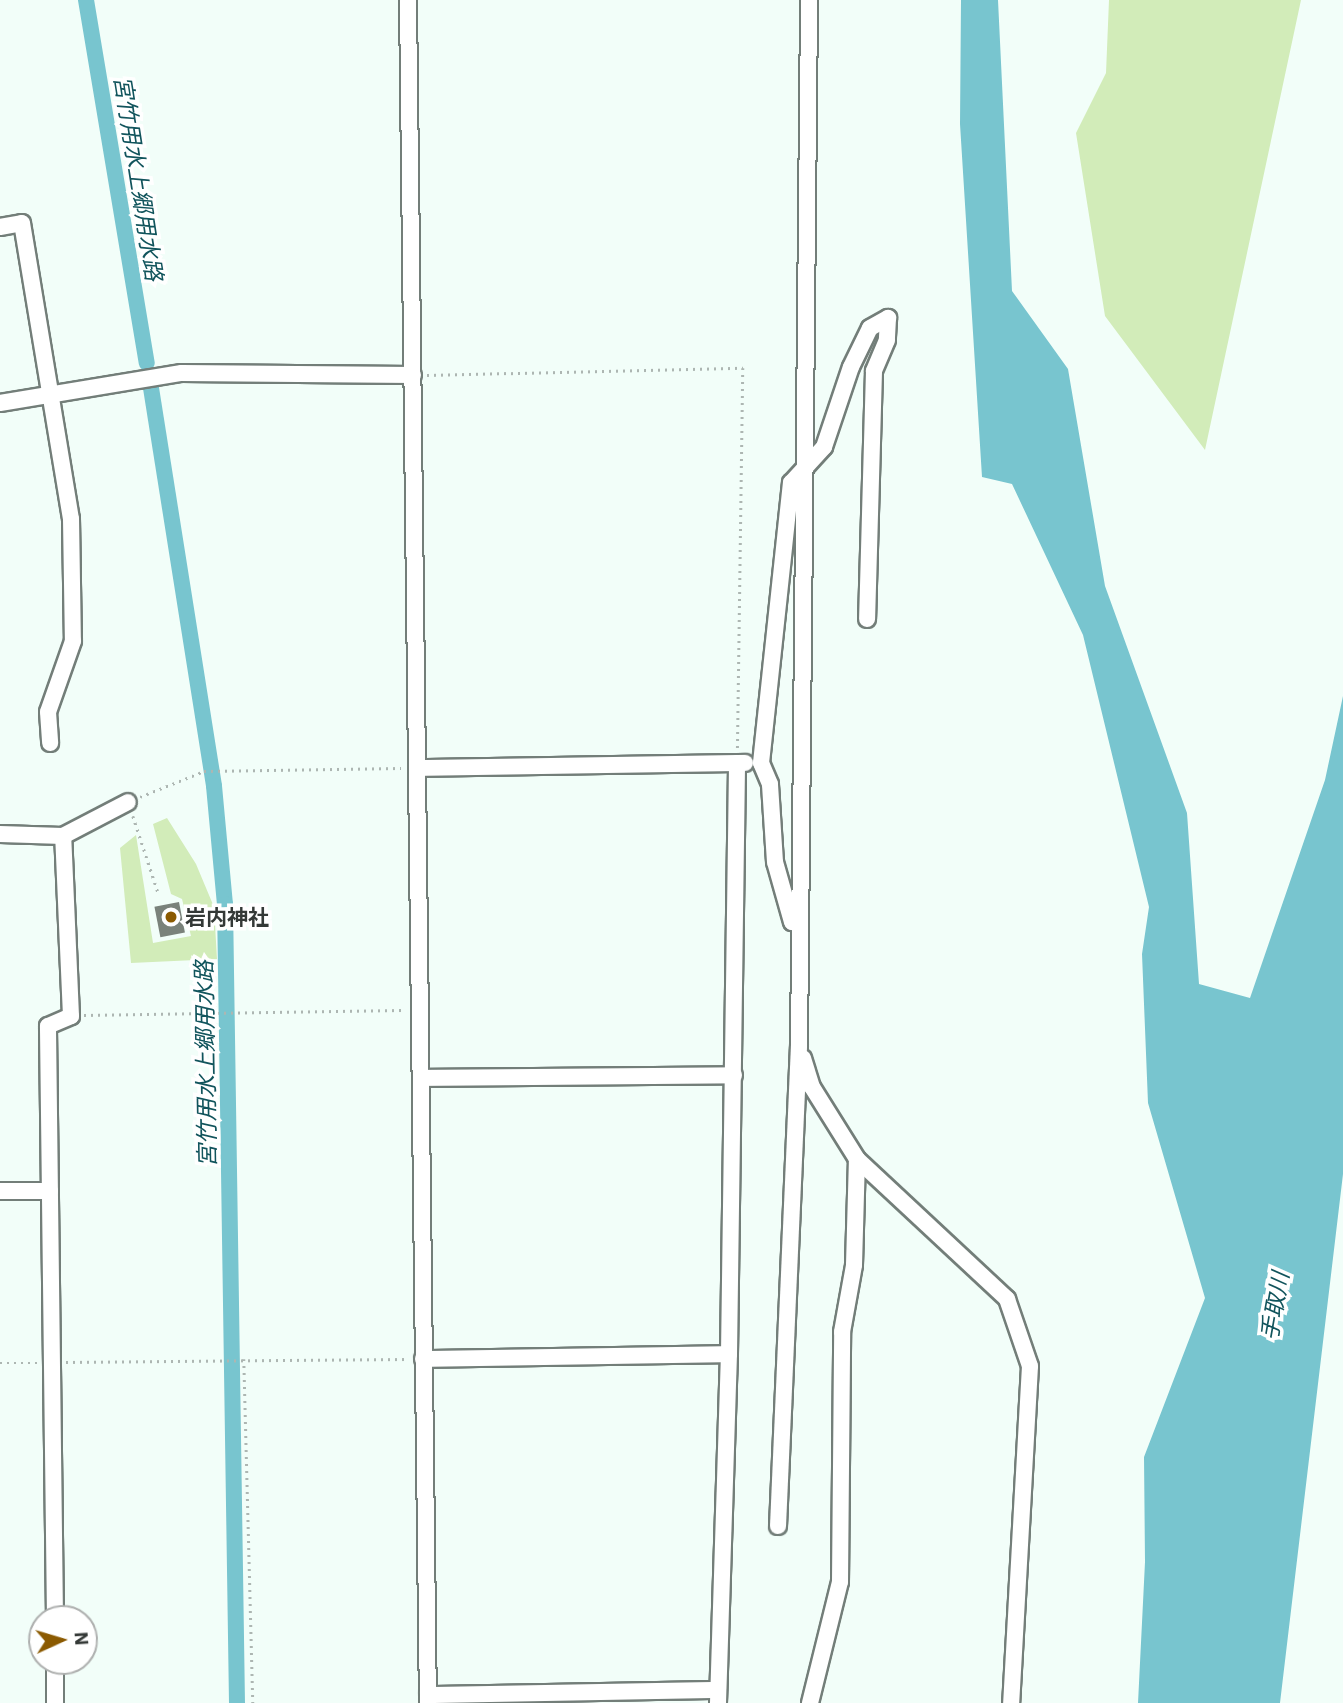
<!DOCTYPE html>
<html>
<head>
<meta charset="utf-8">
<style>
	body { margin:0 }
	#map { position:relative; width:1343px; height:1703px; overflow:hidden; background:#f2fef9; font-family:"IBM Plex Sans","Noto Sans JP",sans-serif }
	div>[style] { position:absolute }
	.green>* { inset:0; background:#d2ecb9 }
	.water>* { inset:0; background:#78c5cf }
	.canal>* { height:16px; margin:-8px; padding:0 8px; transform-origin:8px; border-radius:8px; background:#78c5cf }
	.building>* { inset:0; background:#7a827b; transform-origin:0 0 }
	.path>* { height:2.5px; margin-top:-1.25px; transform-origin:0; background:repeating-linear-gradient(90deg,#adb6b2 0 2px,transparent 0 7px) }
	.roads { filter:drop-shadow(2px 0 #737e79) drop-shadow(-2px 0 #737e79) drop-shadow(0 2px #737e79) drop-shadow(0 -2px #737e79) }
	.minor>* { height:16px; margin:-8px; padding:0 8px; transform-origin:8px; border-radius:8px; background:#fff }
	.dots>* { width:19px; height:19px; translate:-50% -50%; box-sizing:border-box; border:4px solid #fff; border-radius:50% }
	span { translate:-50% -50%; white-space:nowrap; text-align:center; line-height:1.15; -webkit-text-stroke:7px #fff; paint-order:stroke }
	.poi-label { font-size:21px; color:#343937; font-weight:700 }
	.left { translate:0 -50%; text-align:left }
	.water-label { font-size:23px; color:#11545c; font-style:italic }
	.north { position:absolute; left:28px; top:1605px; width:70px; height:70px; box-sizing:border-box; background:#fff; border:2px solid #aeb0af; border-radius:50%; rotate:86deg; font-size:19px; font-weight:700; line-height:28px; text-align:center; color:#343937 }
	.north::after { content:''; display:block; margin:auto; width:24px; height:32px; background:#8b5a01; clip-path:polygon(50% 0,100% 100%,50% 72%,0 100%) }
</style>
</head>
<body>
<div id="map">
	<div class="green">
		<div style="clip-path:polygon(1109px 0,1301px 0,1205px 450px,1105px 316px,1076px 133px,1106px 73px)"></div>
		<div style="clip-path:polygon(167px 818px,196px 864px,214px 907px,217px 959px,131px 963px,120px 848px,136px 835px,153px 943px,191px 936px,182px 899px,171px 894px,153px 824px)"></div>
	</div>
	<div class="water">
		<div style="clip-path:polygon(961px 0,998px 0,1012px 291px,1068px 369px,1105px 586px,1187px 813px,1199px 984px,1250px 998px,1325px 780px,1343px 696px,1343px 1174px,1280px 1703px,1138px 1703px,1145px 1562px,1144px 1457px,1205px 1298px,1148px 1103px,1142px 954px,1149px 907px,1083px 635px,1012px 484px,982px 477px,960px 124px)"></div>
	</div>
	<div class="canal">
		<div style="left:86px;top:0;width:368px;rotate:80.5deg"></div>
		<div style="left:151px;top:388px;width:403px;rotate:81deg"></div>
		<div style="left:214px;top:786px;width:119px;rotate:84.7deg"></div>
		<div style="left:225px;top:904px;width:799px;rotate:89.14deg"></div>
	</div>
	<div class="building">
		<div style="left:179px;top:902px;width:31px;height:25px;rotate:79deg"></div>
	</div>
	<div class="path">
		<div style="left:427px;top:375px;width:316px;rotate:-1.3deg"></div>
		<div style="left:743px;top:368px;width:381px;rotate:90.8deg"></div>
		<div style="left:140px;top:797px;width:69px;rotate:-22.1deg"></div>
		<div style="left:204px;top:771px;width:197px;rotate:-0.9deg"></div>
		<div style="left:133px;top:816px;width:83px;rotate:71.8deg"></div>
		<div style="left:84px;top:1015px;width:319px;rotate:-0.9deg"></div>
		<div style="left:244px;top:1359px;width:344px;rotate:88.5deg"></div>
		<div style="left:66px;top:1362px;width:343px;rotate:-0.5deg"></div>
		<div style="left:0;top:1363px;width:38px"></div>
	</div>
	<div class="roads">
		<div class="minor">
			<div style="left:408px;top:0;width:1703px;rotate:89.33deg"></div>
			<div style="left:0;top:227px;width:22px;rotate:-10deg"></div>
			<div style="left:22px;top:223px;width:300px;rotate:80.6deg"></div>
			<div style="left:71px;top:519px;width:122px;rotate:89.1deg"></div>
			<div style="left:73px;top:641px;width:75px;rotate:109.4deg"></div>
			<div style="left:48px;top:712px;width:31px;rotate:86deg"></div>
			<div style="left:0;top:403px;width:184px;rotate:-9.4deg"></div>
			<div style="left:182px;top:373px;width:231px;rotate:0.5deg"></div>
			<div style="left:419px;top:768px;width:326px;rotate:-0.9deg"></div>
			<div style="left:0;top:834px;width:63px;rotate:1.8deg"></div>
			<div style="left:63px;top:836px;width:73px;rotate:-27.6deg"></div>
			<div style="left:800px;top:924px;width:8px;rotate:-166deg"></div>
			<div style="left:792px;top:922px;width:62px;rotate:-105.8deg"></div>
			<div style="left:775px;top:862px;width:78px;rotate:-93.7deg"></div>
			<div style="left:770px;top:784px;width:23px;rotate:-113deg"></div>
			<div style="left:761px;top:763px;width:282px;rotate:-83.9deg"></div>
			<div style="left:791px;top:483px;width:49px;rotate:-47.5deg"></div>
			<div style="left:824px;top:447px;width:84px;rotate:-71.4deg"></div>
			<div style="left:851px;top:367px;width:43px;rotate:-64deg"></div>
			<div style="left:870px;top:328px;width:21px;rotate:-29deg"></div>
			<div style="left:888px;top:318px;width:22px;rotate:93deg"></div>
			<div style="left:887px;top:340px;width:34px;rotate:113deg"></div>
			<div style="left:874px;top:371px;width:248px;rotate:91.6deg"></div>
			<div style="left:803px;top:1058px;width:30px;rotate:73deg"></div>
			<div style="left:812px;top:1087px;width:85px;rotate:58deg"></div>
			<div style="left:857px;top:1159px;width:205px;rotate:43deg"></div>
			<div style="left:1007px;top:1299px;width:71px;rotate:71.1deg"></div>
			<div style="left:1030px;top:1366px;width:338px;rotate:93.2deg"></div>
			<div style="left:421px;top:1078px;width:313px;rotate:-0.5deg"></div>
			<div style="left:0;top:1191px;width:50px"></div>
			<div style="left:423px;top:1359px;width:306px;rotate:-0.9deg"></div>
			<div style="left:778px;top:1526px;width:479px;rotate:-87.5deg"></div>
			<div style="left:799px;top:1047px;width:1047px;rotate:-89.45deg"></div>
			<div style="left:55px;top:1619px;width:593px;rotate:-90.68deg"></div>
			<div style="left:48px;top:1026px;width:25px;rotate:-23deg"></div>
			<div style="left:71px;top:1016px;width:180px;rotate:-92.5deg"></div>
			<div style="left:55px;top:1661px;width:42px;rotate:90deg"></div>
			<div style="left:428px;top:1695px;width:290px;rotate:-1deg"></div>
			<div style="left:718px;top:1703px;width:349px;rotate:-88.2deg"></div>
			<div style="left:729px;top:1354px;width:591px;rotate:-89.22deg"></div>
			<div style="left:810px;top:1703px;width:125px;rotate:-76.1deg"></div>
			<div style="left:840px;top:1582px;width:250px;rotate:-89.5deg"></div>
			<div style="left:842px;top:1332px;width:68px;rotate:-79.8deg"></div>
			<div style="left:854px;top:1265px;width:106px;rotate:-88.4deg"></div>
		</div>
	</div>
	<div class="dots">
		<div style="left:171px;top:917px;background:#8b5a01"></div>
	</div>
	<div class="poi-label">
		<span class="left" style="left:185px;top:917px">岩内神社</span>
	</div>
	<div class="water-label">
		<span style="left:139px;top:178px;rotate:81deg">宮竹用水上郷用水路</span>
		<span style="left:205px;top:1064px;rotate:-91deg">宮竹用水上郷用水路</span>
		<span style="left:1274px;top:1306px;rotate:-80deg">手取川</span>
	</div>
	<div class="north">N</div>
</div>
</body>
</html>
